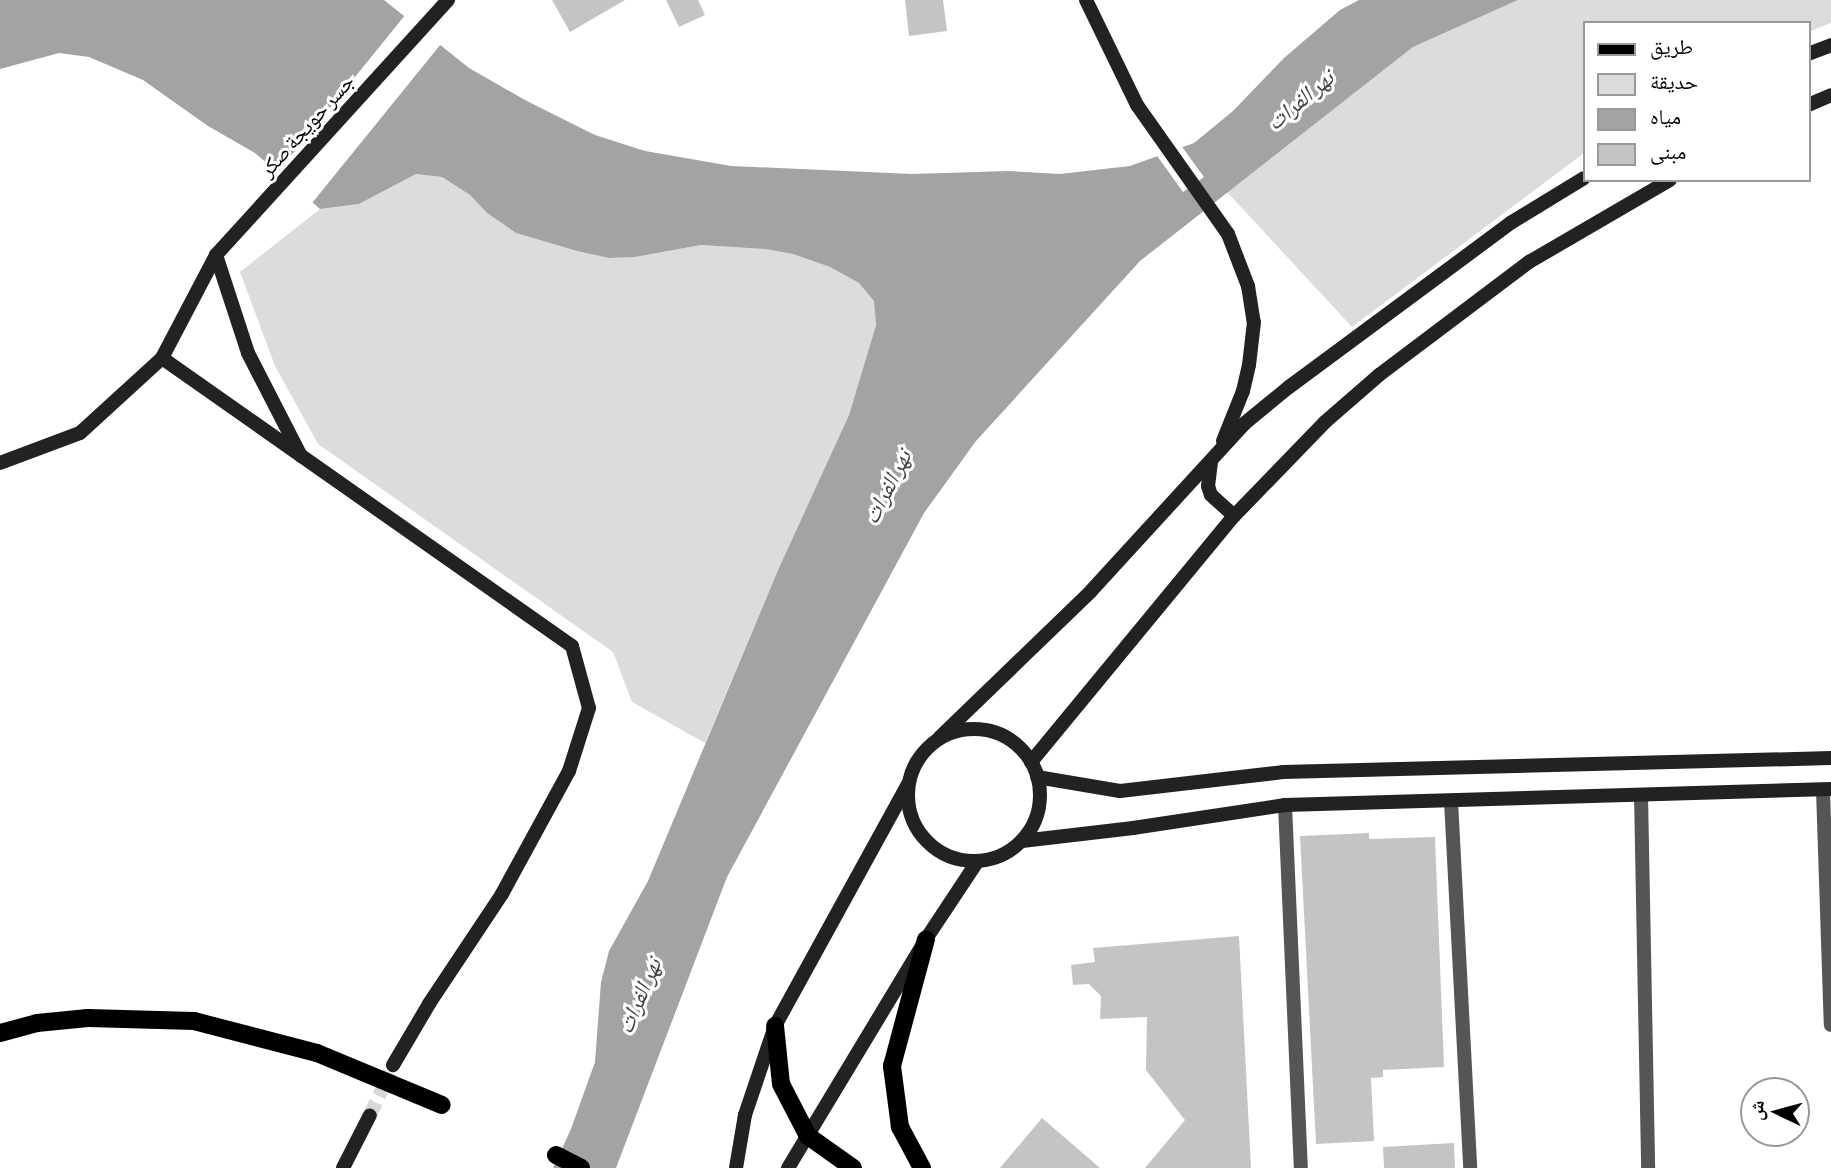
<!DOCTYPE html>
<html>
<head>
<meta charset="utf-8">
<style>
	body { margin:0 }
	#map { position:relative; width:1831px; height:1168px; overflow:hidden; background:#fff; font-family:"Asap Condensed","Noto Naskh Arabic",sans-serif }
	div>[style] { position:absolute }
	.green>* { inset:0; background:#dcdcdc }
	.water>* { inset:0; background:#a3a3a3 }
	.pier>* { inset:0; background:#fff; transform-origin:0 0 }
	.building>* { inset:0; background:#c4c4c4 }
	.secondary-tunnel>* { height:14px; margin-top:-7px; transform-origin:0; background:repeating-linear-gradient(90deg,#d9d9d9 0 14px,transparent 0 21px) }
	.street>* { height:14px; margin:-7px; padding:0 7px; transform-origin:7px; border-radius:7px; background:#555 }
	.secondary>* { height:14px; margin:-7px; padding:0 7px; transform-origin:7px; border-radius:7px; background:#222 }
	.secondary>.ring { margin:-7px; padding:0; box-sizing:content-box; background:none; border:14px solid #222; border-radius:50% }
	.primary>* { height:18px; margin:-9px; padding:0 9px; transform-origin:9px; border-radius:9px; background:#000 }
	span { translate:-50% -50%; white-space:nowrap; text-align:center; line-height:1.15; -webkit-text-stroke:6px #fff; paint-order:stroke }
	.street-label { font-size:21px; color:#000 }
	.water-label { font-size:23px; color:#444; font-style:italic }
	.legend { position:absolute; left:1583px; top:21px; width:228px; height:161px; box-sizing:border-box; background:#fff; border:2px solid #999; margin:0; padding:9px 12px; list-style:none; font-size:21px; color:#000 }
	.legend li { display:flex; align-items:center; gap:14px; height:35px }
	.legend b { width:35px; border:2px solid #999 }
	.north { position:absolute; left:1740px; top:1077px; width:70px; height:70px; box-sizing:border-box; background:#fff; border:2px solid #999; border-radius:50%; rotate:275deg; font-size:19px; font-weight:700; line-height:28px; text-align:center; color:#000 }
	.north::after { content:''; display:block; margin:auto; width:24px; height:32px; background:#000; clip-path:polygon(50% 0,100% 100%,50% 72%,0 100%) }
</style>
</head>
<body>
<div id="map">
	<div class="green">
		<div style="clip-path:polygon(1518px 0,1831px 0,1831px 23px,1808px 32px,1808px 23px,1584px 23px,1584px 153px,1352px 327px,1227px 192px,1413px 47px)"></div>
		<div style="clip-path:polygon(416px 174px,442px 177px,470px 195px,487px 213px,516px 233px,577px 251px,609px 258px,635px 257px,701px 245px,764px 249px,793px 254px,830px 267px,859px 283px,874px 301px,876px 325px,849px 415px,778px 570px,705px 743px,632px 702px,613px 652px,318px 444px,275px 366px,240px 272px,320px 209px,359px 204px)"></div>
	</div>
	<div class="water">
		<div style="clip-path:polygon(0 0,384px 0,469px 68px,525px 100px,595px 135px,645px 151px,731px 166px,912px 174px,1009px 171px,1060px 174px,1130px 166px,1194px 143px,1233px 111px,1284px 58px,1340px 10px,1359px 0,1518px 0,1413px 47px,1140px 261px,976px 441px,924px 513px,727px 877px,616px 1168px,553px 1168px,571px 1129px,595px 1062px,601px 982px,609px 951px,648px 881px,778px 570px,849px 415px,876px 325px,874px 301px,859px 283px,830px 267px,793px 254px,765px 249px,701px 245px,635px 257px,609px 258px,577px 251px,516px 233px,487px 213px,470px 195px,442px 177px,416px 174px,359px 204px,320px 209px,255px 153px,208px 126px,143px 80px,89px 57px,59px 53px,0 69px)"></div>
	</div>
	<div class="pier">
		<div style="left:406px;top:14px;width:46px;height:207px;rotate:39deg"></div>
		<div style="clip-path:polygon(1180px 144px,1204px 177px,1183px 192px,1155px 153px)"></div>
	</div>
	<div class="building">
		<div style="clip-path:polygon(552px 0,625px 0,570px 32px)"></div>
		<div style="clip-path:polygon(666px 0,698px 0,705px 15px,679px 27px)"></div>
		<div style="clip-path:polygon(905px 0,943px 0,947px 31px,909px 36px)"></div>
		<div style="clip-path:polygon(1369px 833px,1369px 839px,1435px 837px,1444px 1067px,1383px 1070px,1383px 1077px,1371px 1078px,1374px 1141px,1316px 1144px,1300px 836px)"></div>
		<div style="clip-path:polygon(1239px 936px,1251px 1168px,1145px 1168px,1185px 1120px,1146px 1070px,1147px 1017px,1100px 1019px,1101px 996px,1089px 984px,1073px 985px,1071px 965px,1095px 962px,1093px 948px)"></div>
		<div style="clip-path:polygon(1042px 1118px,1100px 1168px,1000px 1168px)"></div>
		<div style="clip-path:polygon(1454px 1143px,1455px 1168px,1384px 1168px,1383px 1147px)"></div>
	</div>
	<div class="secondary-tunnel">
		<div style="left:370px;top:1115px;width:47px;rotate:-65.1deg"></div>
	</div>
	<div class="street">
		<div style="left:1823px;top:790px;width:235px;rotate:88.1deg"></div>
		<div style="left:1641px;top:795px;width:373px;rotate:88.9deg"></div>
		<div style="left:1451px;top:801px;width:367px;rotate:87deg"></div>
		<div style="left:1285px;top:805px;width:363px;rotate:87.5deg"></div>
	</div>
	<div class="secondary">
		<div style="left:1086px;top:0;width:117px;rotate:64.1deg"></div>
		<div style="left:1137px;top:105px;width:158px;rotate:54.8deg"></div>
		<div style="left:1228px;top:234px;width:56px;rotate:69deg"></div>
		<div style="left:1248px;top:286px;width:36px;rotate:81deg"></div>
		<div style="left:1254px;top:322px;width:43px;rotate:96.6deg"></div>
		<div style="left:1249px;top:365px;width:27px;rotate:103deg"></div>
		<div style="left:1243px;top:391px;width:54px;rotate:111.8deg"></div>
		<div style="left:1808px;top:54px;width:25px;rotate:-21deg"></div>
		<div style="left:1808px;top:105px;width:25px;rotate:-23deg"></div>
		<div style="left:216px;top:255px;width:103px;rotate:71.9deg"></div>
		<div style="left:248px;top:353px;width:116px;rotate:62.8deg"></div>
		<div style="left:162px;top:358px;width:116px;rotate:-62.3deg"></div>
		<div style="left:216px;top:255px;width:345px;rotate:-47.7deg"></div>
		<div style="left:1211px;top:462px;width:24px;rotate:97deg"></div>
		<div style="left:1208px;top:486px;width:9px;rotate:72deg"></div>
		<div style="left:1211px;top:495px;width:31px;rotate:42deg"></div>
		<div style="left:0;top:463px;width:85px;rotate:-20.6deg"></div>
		<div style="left:80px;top:433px;width:111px;rotate:-42.4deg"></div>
		<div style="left:162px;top:358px;width:501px;rotate:35.09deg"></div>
		<div style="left:572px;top:646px;width:64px;rotate:74.7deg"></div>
		<div style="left:589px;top:708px;width:66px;rotate:107.6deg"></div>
		<div style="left:569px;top:771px;width:140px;rotate:118.6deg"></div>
		<div style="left:502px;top:894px;width:132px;rotate:123.6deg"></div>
		<div style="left:429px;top:1004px;width:71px;rotate:120.5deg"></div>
		<div class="ring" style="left:908px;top:729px;width:118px;height:118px"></div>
		<div style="left:939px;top:738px;width:211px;rotate:-44deg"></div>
		<div style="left:1091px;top:591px;width:228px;rotate:-47.5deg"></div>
		<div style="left:1245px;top:423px;width:57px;rotate:-39.3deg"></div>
		<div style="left:1289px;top:387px;width:277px;rotate:-36.5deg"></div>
		<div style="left:1512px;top:222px;width:84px;rotate:-31.4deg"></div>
		<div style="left:1031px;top:762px;width:319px;rotate:-50.5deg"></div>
		<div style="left:1234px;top:516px;width:131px;rotate:-45.9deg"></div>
		<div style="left:1325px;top:422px;width:72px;rotate:-41deg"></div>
		<div style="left:1379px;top:375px;width:188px;rotate:-37deg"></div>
		<div style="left:1529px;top:262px;width:163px;rotate:-30.2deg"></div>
		<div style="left:1037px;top:777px;width:84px;rotate:9.6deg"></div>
		<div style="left:1120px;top:791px;width:164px;rotate:-6.6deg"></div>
		<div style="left:1283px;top:772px;width:548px;rotate:-1.46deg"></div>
		<div style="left:1022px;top:841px;width:112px;rotate:-6.7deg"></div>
		<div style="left:1133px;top:828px;width:154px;rotate:-8.6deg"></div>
		<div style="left:1285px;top:805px;width:546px;rotate:-1.68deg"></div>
		<div style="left:343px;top:1168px;width:59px;rotate:-63deg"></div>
		<div style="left:736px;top:1168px;width:54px;rotate:-80.4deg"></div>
		<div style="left:745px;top:1115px;width:94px;rotate:-71.4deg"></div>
		<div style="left:775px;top:1026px;width:276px;rotate:-61.2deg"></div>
		<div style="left:788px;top:1168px;width:267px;rotate:-58.9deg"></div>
		<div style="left:926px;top:939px;width:92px;rotate:-56.5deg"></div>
	</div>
	<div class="primary">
		<div style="left:775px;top:1026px;width:58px;rotate:84.1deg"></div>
		<div style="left:781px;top:1084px;width:59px;rotate:62.6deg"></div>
		<div style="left:808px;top:1136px;width:55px;rotate:35.4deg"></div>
		<div style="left:0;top:1033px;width:38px;rotate:-15deg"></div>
		<div style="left:37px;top:1023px;width:51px;rotate:-5.6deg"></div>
		<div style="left:88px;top:1018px;width:106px;rotate:1.6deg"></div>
		<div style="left:194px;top:1021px;width:127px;rotate:14.6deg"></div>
		<div style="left:317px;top:1053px;width:135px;rotate:22.6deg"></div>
		<div style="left:556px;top:1155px;width:28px;rotate:27deg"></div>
		<div style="left:922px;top:1168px;width:47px;rotate:-118.2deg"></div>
		<div style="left:900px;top:1127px;width:62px;rotate:-97.5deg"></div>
		<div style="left:892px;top:1066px;width:131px;rotate:-75deg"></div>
	</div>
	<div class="street-label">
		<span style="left:306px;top:125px;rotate:-48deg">جسر حويجة صكر</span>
	</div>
	<div class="water-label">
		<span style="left:1300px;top:100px;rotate:-40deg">نهر الفرات</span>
		<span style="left:887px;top:487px;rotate:-63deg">نهر الفرات</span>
		<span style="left:639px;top:996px;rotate:-67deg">نهر الفرات</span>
	</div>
	<ul class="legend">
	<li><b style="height:9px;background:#000"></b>طريق</li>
	<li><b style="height:19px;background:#dcdcdc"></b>حديقة</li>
	<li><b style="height:19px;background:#a3a3a3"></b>مياه</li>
	<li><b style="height:19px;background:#c4c4c4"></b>مبنى</li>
	</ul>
	<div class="north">ش</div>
</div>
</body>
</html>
